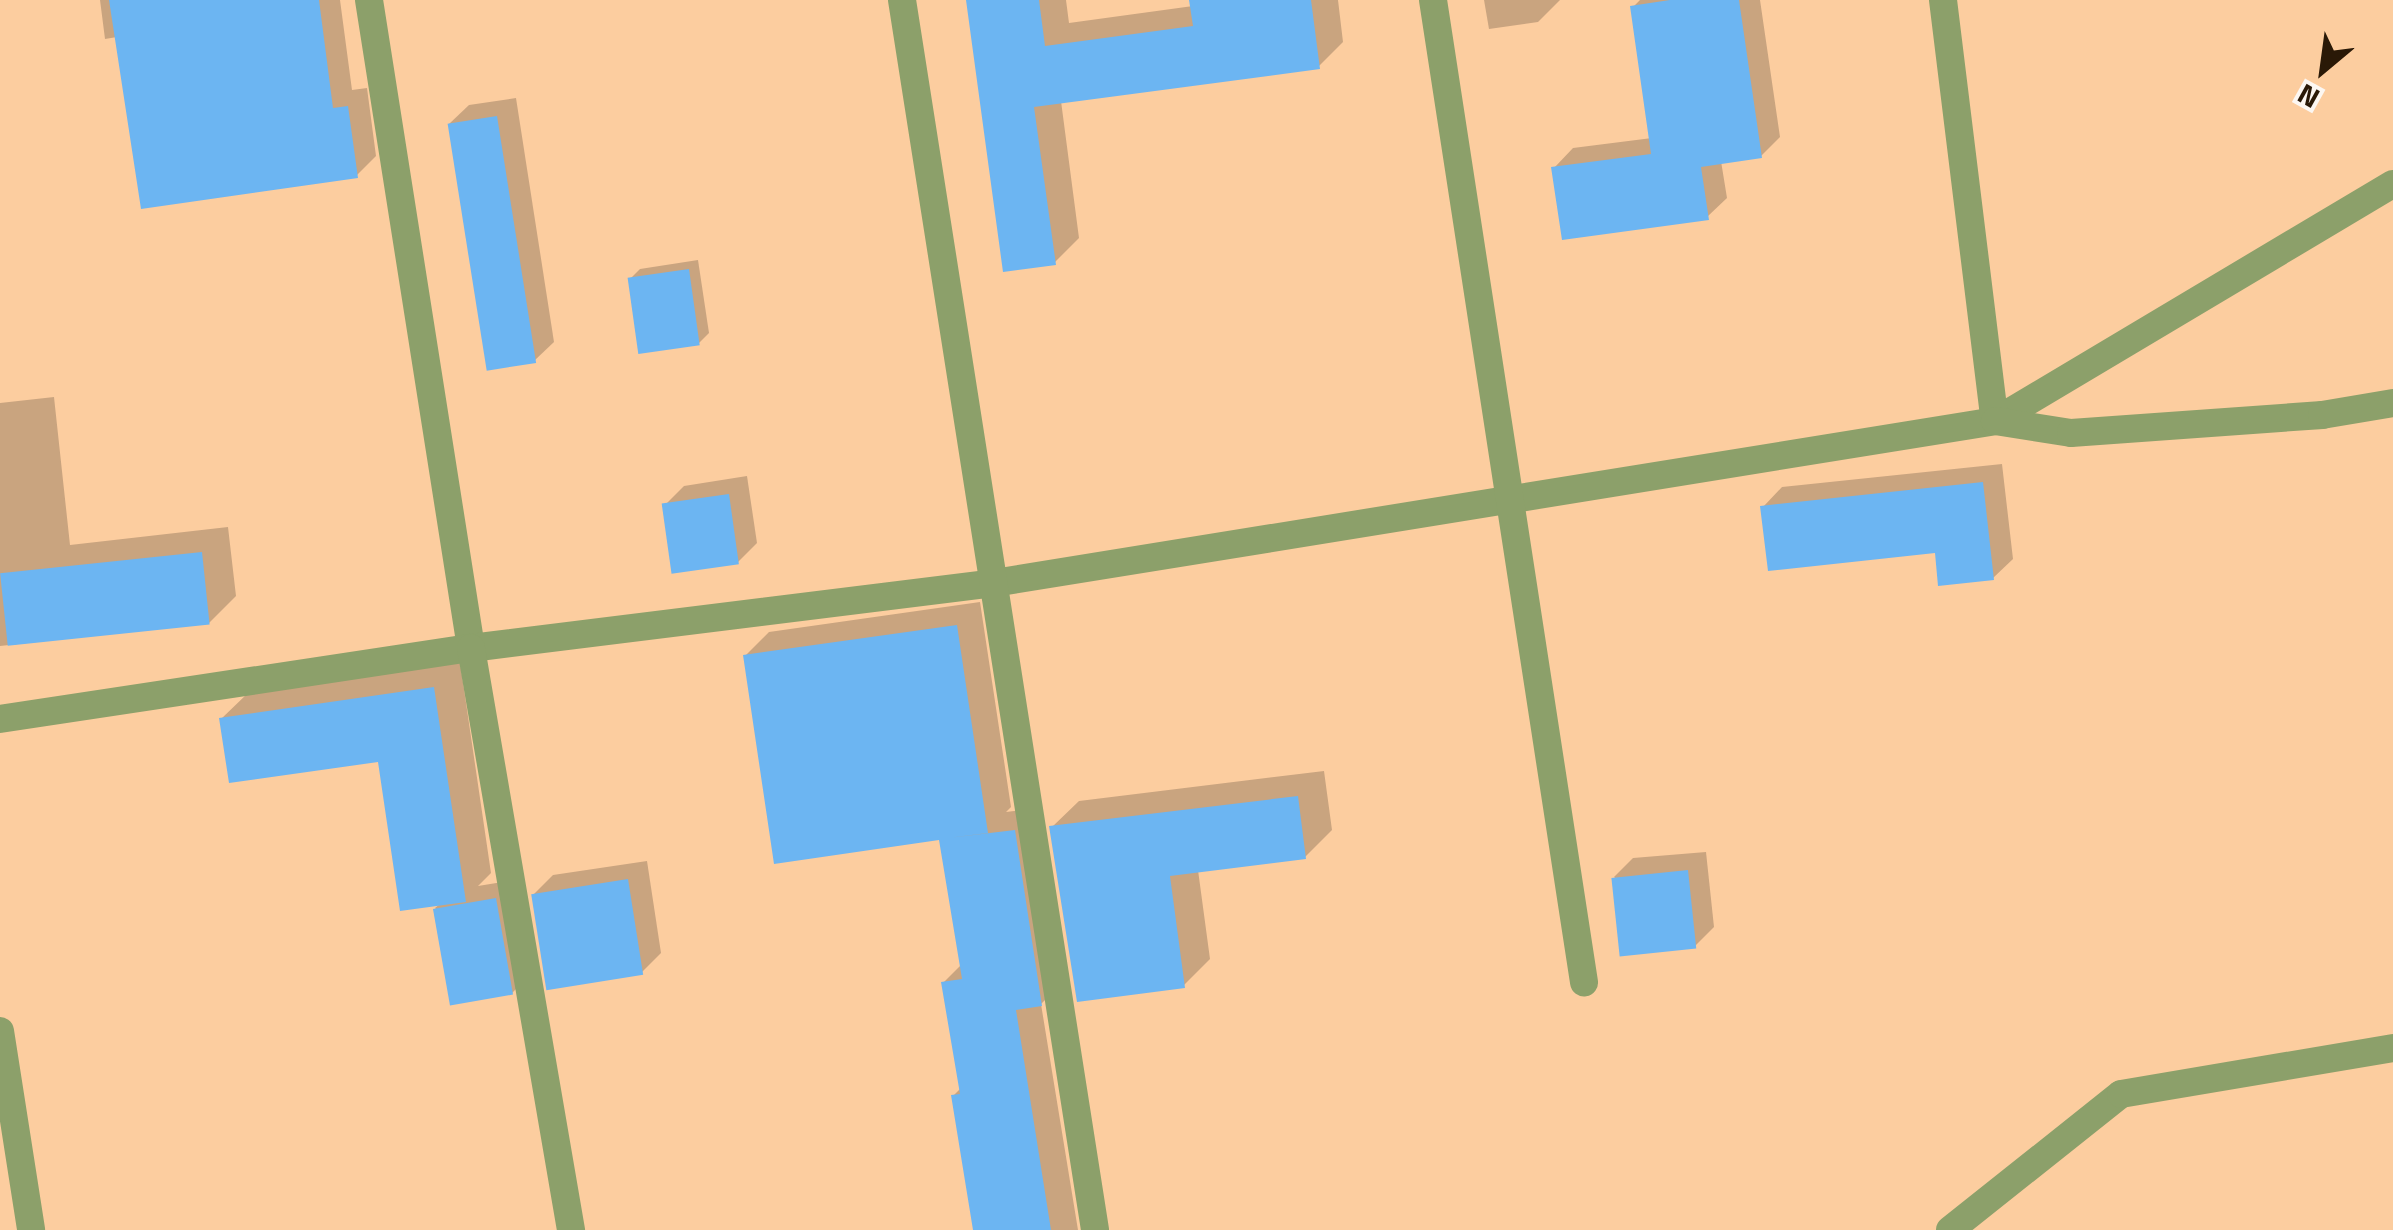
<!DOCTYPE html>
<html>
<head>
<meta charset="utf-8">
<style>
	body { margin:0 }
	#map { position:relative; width:2393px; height:1230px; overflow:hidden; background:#fccd9f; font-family:"Titillium Web",sans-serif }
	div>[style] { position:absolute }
	.shadow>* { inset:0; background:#0003 }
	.building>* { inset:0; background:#6cb5f2; transform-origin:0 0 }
	.lane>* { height:28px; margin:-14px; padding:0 14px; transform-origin:14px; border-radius:14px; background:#8ca06a }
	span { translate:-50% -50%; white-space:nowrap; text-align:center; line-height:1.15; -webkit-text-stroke:9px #fcf7f2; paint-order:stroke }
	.north { position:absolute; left:2273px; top:20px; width:100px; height:100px; -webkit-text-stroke:8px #fcf7f2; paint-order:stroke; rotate:209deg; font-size:28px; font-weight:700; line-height:40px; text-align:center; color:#2a1907 }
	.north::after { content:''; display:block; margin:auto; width:35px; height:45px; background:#2a1907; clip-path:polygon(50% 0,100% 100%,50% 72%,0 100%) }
</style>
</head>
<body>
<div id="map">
	<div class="shadow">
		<div style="clip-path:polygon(100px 0,340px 0,352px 90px,367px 88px,376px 156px,357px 175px,117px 37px,105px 39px)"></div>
		<div style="clip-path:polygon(969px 0,1066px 0,1069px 23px,1193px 6px,1192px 0,1338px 0,1343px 42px,1318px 67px,1061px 101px,1079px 238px,1055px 262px)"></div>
		<div style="clip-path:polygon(1484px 0,1560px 0,1538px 22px,1489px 29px)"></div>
		<div style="clip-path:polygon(1640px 0,1760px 0,1780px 137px,1761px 156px,1721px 161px,1727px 198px,1707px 217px,1554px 168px,1573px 148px,1652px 138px,1633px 7px)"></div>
		<div style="clip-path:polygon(516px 98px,554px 342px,534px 361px,449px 124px,469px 105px)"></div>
		<div style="clip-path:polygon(698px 260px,709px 333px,699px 343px,630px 279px,640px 269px)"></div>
		<div style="clip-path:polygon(54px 397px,70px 545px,228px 527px,236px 596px,209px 623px,0 646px,0 403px)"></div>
		<div style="clip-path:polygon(2002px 464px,2013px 559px,1993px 578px,1937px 550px,1763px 507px,1782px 487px)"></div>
		<div style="clip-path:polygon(747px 476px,757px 543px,738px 562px,665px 505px,684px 486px)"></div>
		<div style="clip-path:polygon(980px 602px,1011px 807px,1006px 812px,1038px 808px,1065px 980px,1041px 1004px,1078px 1230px,975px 1230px,953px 1096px,961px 1088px,944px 982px,962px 964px,941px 837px,745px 656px,769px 632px)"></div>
		<div style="clip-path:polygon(460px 662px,491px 873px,478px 886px,515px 880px,531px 974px,512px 993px,435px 908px,441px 903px,380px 759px,221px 719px,248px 693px)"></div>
		<div style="clip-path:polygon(1324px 771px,1332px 830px,1305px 857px,1198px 870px,1210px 959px,1183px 986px,1052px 827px,1079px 801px)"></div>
		<div style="clip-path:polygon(1706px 852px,1714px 927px,1695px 946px,1614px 877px,1633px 858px)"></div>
		<div style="clip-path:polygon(647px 861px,661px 953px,642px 972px,534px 894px,553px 875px)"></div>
	</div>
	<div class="building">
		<div style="clip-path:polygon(109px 0,319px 0,333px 108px,348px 106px,358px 178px,141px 209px)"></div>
		<div style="clip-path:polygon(966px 0,1039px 0,1045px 46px,1193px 26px,1189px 0,1311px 0,1320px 69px,1034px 107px,1056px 265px,1003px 272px)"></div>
		<div style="clip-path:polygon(1670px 0,1739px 0,1762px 158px,1701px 167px,1709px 220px,1562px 240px,1551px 167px,1651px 154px,1630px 6px)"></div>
		<div style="left:497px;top:116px;width:250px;height:50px;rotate:81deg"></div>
		<div style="left:689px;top:269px;width:77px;height:62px;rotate:82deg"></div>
		<div style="clip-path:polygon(1983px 482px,1994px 580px,1938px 586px,1935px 553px,1768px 571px,1760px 506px)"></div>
		<div style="left:729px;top:494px;width:71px;height:68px;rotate:82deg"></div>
		<div style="left:202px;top:552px;width:73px;height:203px;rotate:84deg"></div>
		<div style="clip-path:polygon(957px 625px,988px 833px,948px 838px,1015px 830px,1042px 1006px,1016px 1010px,1051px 1230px,973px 1230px,951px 1095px,960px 1094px,941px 982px,962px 979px,939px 840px,774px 864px,743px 655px)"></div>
		<div style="clip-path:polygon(434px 687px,466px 902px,400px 911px,378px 762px,229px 783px,219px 718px)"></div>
		<div style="clip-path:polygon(1298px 796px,1306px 859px,1170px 876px,1185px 988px,1077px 1002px,1049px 826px)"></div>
		<div style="left:1688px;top:870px;width:79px;height:77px;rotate:84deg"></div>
		<div style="left:628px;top:879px;width:97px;height:98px;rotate:81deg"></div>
		<div style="left:496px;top:898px;width:98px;height:64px;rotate:80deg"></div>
	</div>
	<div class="lane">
		<div style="left:369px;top:0;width:656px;rotate:81.05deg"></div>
		<div style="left:471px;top:648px;width:527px;rotate:-7.08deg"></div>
		<div style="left:994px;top:583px;width:1014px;rotate:-9.19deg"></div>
		<div style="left:1995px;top:421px;width:463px;rotate:-30.8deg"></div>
		<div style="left:902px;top:0;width:1245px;rotate:81.08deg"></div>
		<div style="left:1433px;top:0;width:994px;rotate:81.26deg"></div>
		<div style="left:1943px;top:0;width:424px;rotate:83deg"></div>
		<div style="left:1995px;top:421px;width:77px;rotate:9deg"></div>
		<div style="left:2071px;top:433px;width:252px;rotate:-4.1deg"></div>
		<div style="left:2322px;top:415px;width:72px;rotate:-9.6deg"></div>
		<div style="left:0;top:719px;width:476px;rotate:-8.6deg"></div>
		<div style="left:471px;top:648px;width:591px;rotate:80.25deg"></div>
		<div style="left:0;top:1031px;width:201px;rotate:81.1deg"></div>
		<div style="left:1950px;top:1230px;width:218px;rotate:-38.5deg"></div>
		<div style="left:2121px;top:1094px;width:276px;rotate:-9.6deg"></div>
	</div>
	<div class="north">N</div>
</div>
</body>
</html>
